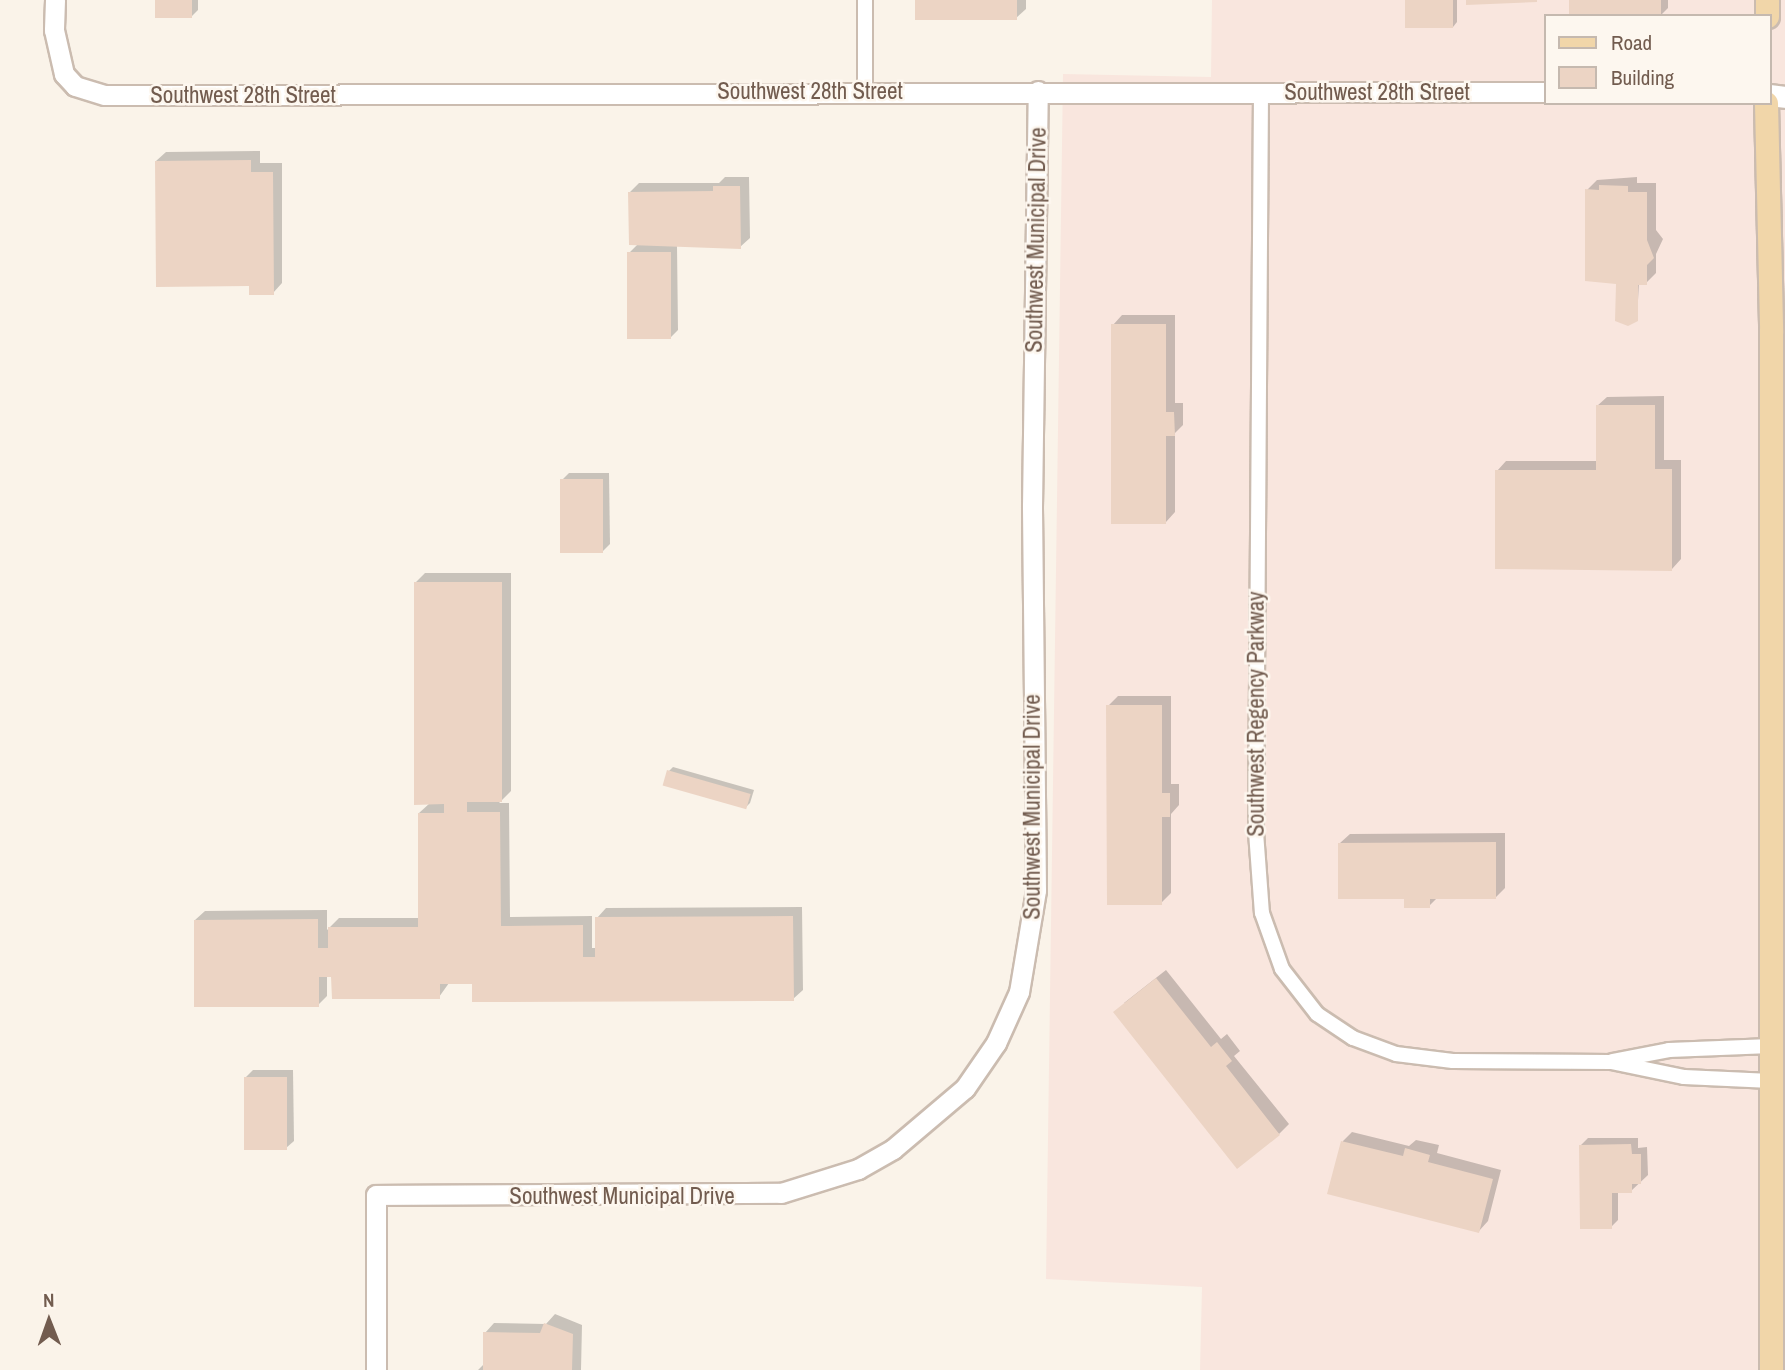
<!DOCTYPE html>
<html>
<head>
<meta charset="utf-8">
<style>
	body { margin:0 }
	#map { position:relative; width:1785px; height:1370px; overflow:hidden; background:#faf3e9; font-family:"Archivo Narrow",sans-serif }
	div>[style] { position:absolute }
	.commercial>* { inset:0; background:#f9e6de }
	.shadow>* { inset:0; background:#0003 }
	.building>* { inset:0; background:#ecd4c4; transform-origin:0 0 }
	.roads { filter:drop-shadow(2px 0 #cbbcb0) drop-shadow(-2px 0 #cbbcb0) drop-shadow(0 2px #cbbcb0) drop-shadow(0 -2px #cbbcb0) }
	.minor>* { height:14px; margin:-7px; padding:0 7px; transform-origin:7px; border-radius:7px; background:#fff }
	.tertiary>* { height:19px; margin:-9.5px; padding:0 9.5px; transform-origin:9.5px; border-radius:9.5px; background:#fff }
	.secondary>* { height:21px; margin:-10.5px; padding:0 10.5px; transform-origin:10.5px; border-radius:10.5px; background:#fff }
	.primary>* { height:23px; margin:-11.5px; padding:0 11.5px; transform-origin:11.5px; border-radius:11.5px; background:#f1d6a9 }
	span { translate:-50% -50%; white-space:nowrap; text-align:center; line-height:1.15; -webkit-text-stroke:5px #fdf7ef; paint-order:stroke }
	.street-label { font-size:23px; color:#725c4f }
	.legend { position:absolute; left:1544px; top:14px; width:228px; height:91px; box-sizing:border-box; background:#fdf7ef; border:2px solid #c5b9af; margin:0; padding:9px 12px; list-style:none; font-size:21px; color:#725c4f }
	.legend li { display:flex; align-items:center; gap:14px; height:35px }
	.legend b { width:35px; border:2px solid #c5b9af }
	.north { position:absolute; left:14px; top:1286px; width:70px; height:70px; -webkit-text-stroke:5px #fdf7ef; paint-order:stroke; rotate:359deg; font-size:19px; font-weight:700; line-height:28px; text-align:center; color:#725c4f }
	.north::after { content:''; display:block; margin:auto; width:24px; height:32px; background:#725c4f; clip-path:polygon(50% 0,100% 100%,50% 72%,0 100%) }
</style>
</head>
<body>
<div id="map">
	<div class="commercial">
		<div style="clip-path:polygon(evenodd,1212px 0,1785px 0,1785px 1370px,1200px 1370px,1202px 1287px,1046px 1279px,1063px 74px,1211px 77px,1212px 0,1545px 16px,1769px 16px,1769px 103px,1545px 103px,1545px 16px)"></div>
	</div>
	<div class="shadow">
		<div style="clip-path:polygon(157px 0,198px 0,198px 10px,191px 17px)"></div>
		<div style="clip-path:polygon(917px 0,1026px 0,1026px 9px,1016px 18px)"></div>
		<div style="clip-path:polygon(1407px 0,1457px 0,1457px 22px,1453px 27px)"></div>
		<div style="clip-path:polygon(1570px 0,1668px 0,1668px 8px,1661px 15px)"></div>
		<div style="clip-path:polygon(260px 151px,260px 163px,282px 163px,282px 283px,273px 293px,251px 284px,156px 161px,166px 152px)"></div>
		<div style="clip-path:polygon(725px 177px,749px 177px,750px 238px,740px 247px,677px 245px,678px 330px,671px 337px,629px 253px,639px 243px,630px 192px,639px 183px,719px 183px)"></div>
		<div style="clip-path:polygon(1637px 177px,1637px 183px,1656px 183px,1656px 230px,1663px 239px,1656px 254px,1656px 273px,1646px 283px,1639px 283px,1637px 318px,1617px 285px,1587px 190px,1597px 180px)"></div>
		<div style="clip-path:polygon(1122px 315px,1175px 315px,1175px 403px,1183px 403px,1183px 425px,1175px 433px,1175px 512px,1166px 522px,1113px 325px)"></div>
		<div style="clip-path:polygon(1664px 396px,1664px 460px,1681px 460px,1681px 559px,1672px 569px,1497px 471px,1506px 461px,1598px 461px,1597px 406px,1607px 397px)"></div>
		<div style="clip-path:polygon(569px 473px,609px 473px,610px 544px,603px 551px,562px 480px)"></div>
		<div style="clip-path:polygon(425px 573px,511px 573px,511px 791px,499px 803px,509px 803px,510px 917px,592px 916px,592px 948px,597px 948px,597px 918px,606px 908px,802px 907px,803px 990px,793px 999px,473px 983px,449px 983px,439px 997px,333px 975px,327px 976px,327px 996px,318px 1005px,195px 920px,205px 911px,327px 910px,327px 930px,339px 918px,420px 918px,419px 813px,430px 803px,415px 583px)"></div>
		<div style="clip-path:polygon(1118px 696px,1171px 696px,1171px 784px,1179px 784px,1179px 805px,1171px 814px,1171px 893px,1161px 903px,1108px 706px)"></div>
		<div style="clip-path:polygon(673px 767px,754px 790px,750px 803px,746px 807px,669px 771px)"></div>
		<div style="clip-path:polygon(1505px 833px,1505px 888px,1496px 897px,1438px 897px,1429px 906px,1406px 897px,1340px 843px,1350px 834px)"></div>
		<div style="clip-path:polygon(1166px 970px,1221px 1039px,1227px 1034px,1240px 1051px,1234px 1056px,1289px 1124px,1279px 1134px,1124px 1003px)"></div>
		<div style="clip-path:polygon(253px 1070px,293px 1070px,294px 1141px,286px 1148px,246px 1077px)"></div>
		<div style="clip-path:polygon(1352px 1132px,1409px 1146px,1416px 1140px,1439px 1145px,1437px 1153px,1501px 1170px,1488px 1221px,1479px 1231px,1330px 1193px,1343px 1141px)"></div>
		<div style="clip-path:polygon(1588px 1138px,1638px 1138px,1638px 1148px,1647px 1147px,1648px 1175px,1631px 1191px,1618px 1191px,1618px 1220px,1611px 1227px,1581px 1145px)"></div>
		<div style="clip-path:polygon(555px 1314px,582px 1325px,581px 1370px,478px 1370px,485px 1363px,485px 1333px,494px 1323px,546px 1324px)"></div>
	</div>
	<div class="building">
		<div style="left:155px;top:0;width:37px;height:18px"></div>
		<div style="left:915px;top:0;width:102px;height:20px"></div>
		<div style="left:1405px;top:0;width:48px;height:28px"></div>
		<div style="clip-path:polygon(1466px 0,1537px 0,1537px 2px,1466px 5px)"></div>
		<div style="left:1569px;top:0;width:92px;height:16px"></div>
		<div style="clip-path:polygon(251px 160px,251px 172px,273px 172px,274px 295px,249px 295px,249px 286px,156px 287px,155px 161px)"></div>
		<div style="clip-path:polygon(1599px 185px,1628px 186px,1628px 192px,1647px 192px,1647px 240px,1654px 258px,1647px 265px,1647px 285px,1638px 285px,1638px 321px,1628px 326px,1615px 321px,1616px 284px,1585px 281px,1585px 189px,1599px 190px)"></div>
		<div style="clip-path:polygon(713px 186px,740px 186px,741px 249px,629px 245px,628px 192px,713px 191px)"></div>
		<div style="left:627px;top:252px;width:44px;height:87px"></div>
		<div style="clip-path:polygon(1111px 324px,1166px 324px,1166px 412px,1174px 412px,1175px 436px,1166px 436px,1166px 524px,1111px 524px)"></div>
		<div style="clip-path:polygon(1596px 405px,1655px 405px,1655px 469px,1672px 469px,1672px 571px,1495px 569px,1495px 470px,1596px 470px)"></div>
		<div style="left:560px;top:479px;width:43px;height:74px"></div>
		<div style="clip-path:polygon(414px 582px,502px 582px,502px 802px,467px 802px,467px 812px,500px 812px,501px 926px,583px 925px,583px 957px,595px 957px,595px 917px,793px 916px,794px 1001px,472px 1002px,472px 984px,440px 984px,440px 999px,332px 999px,331px 977px,319px 977px,319px 1007px,194px 1007px,194px 920px,318px 919px,318px 948px,328px 948px,328px 927px,418px 927px,418px 813px,444px 813px,444px 804px,414px 805px)"></div>
		<div style="clip-path:polygon(1106px 705px,1162px 705px,1162px 793px,1170px 793px,1170px 817px,1162px 817px,1162px 905px,1107px 905px)"></div>
		<div style="left:667px;top:770px;width:87px;height:16px;rotate:16deg"></div>
		<div style="clip-path:polygon(1496px 842px,1496px 899px,1430px 899px,1430px 908px,1404px 908px,1404px 899px,1338px 899px,1338px 843px)"></div>
		<div style="clip-path:polygon(1156px 978px,1211px 1047px,1217px 1042px,1232px 1061px,1226px 1066px,1280px 1135px,1237px 1169px,1113px 1012px)"></div>
		<div style="left:244px;top:1077px;width:43px;height:73px"></div>
		<div style="clip-path:polygon(1341px 1141px,1403px 1156px,1405px 1148px,1430px 1155px,1428px 1162px,1493px 1179px,1479px 1233px,1327px 1194px)"></div>
		<div style="clip-path:polygon(1631px 1144px,1632px 1154px,1641px 1154px,1641px 1184px,1632px 1184px,1632px 1193px,1612px 1193px,1612px 1229px,1580px 1229px,1579px 1145px)"></div>
		<div style="clip-path:polygon(544px 1323px,573px 1334px,572px 1370px,483px 1370px,483px 1332px,540px 1333px)"></div>
	</div>
	<div class="roads">
		<div class="minor">
			<div style="left:865px;top:0;width:91px;rotate:90deg"></div>
			<div style="left:1261px;top:92px;width:740px;rotate:90.39deg"></div>
			<div style="left:1256px;top:832px;width:81px;rotate:85.8deg"></div>
			<div style="left:1262px;top:913px;width:59px;rotate:70.3deg"></div>
			<div style="left:1282px;top:969px;width:57px;rotate:52.1deg"></div>
			<div style="left:1317px;top:1014px;width:43px;rotate:33.7deg"></div>
			<div style="left:1353px;top:1038px;width:46px;rotate:20.4deg"></div>
			<div style="left:1396px;top:1054px;width:57px;rotate:7deg"></div>
			<div style="left:1453px;top:1061px;width:158px;rotate:0.4deg"></div>
			<div style="left:1611px;top:1062px;width:75px;rotate:11.6deg"></div>
			<div style="left:1684px;top:1077px;width:87px;rotate:2.6deg"></div>
			<div style="left:1612px;top:1061px;width:58px;rotate:-10.9deg"></div>
			<div style="left:1669px;top:1050px;width:102px;rotate:-2.2deg"></div>
		</div>
		<div class="tertiary">
			<div style="left:55px;top:0;width:30px;rotate:92deg"></div>
			<div style="left:54px;top:30px;width:45px;rotate:77.2deg"></div>
			<div style="left:64px;top:74px;width:16px;rotate:47deg"></div>
			<div style="left:75px;top:86px;width:31px;rotate:17deg"></div>
			<div style="left:105px;top:95px;width:1440px;rotate:-0.12deg"></div>
			<div style="left:376px;top:1370px;width:175px;rotate:-90deg"></div>
			<div style="left:376px;top:1195px;width:405px;rotate:-0.3deg"></div>
			<div style="left:781px;top:1193px;width:81px;rotate:-17.3deg"></div>
			<div style="left:858px;top:1169px;width:40px;rotate:-29.7deg"></div>
			<div style="left:893px;top:1149px;width:94px;rotate:-40.3deg"></div>
			<div style="left:965px;top:1088px;width:55px;rotate:-55.4deg"></div>
			<div style="left:996px;top:1043px;width:56px;rotate:-65.7deg"></div>
			<div style="left:1019px;top:992px;width:103px;rotate:-80.5deg"></div>
			<div style="left:1036px;top:890px;width:384px;rotate:-90.6deg"></div>
			<div style="left:1032px;top:506px;width:415px;rotate:-89.2deg"></div>
		</div>
		<div class="secondary">
			<div style="left:1769px;top:95px;width:16px;rotate:7deg"></div>
		</div>
		<div class="primary">
			<div style="left:1767px;top:16px;width:16px;rotate:-90deg"></div>
			<div style="left:1766px;top:103px;width:229px;rotate:88.7deg"></div>
			<div style="left:1771px;top:332px;width:1038px;rotate:90deg"></div>
		</div>
	</div>
	<div class="street-label">
		<span style="left:810px;top:91px">Southwest 28th Street</span>
		<span style="left:1377px;top:92px">Southwest 28th Street</span>
		<span style="left:243px;top:95px">Southwest 28th Street</span>
		<span style="left:1036px;top:240px;rotate:-89deg">Southwest Municipal Drive</span>
		<span style="left:1256px;top:714px;rotate:-90deg">Southwest Regency Parkway</span>
		<span style="left:1032px;top:807px;rotate:-90deg">Southwest Municipal Drive</span>
		<span style="left:622px;top:1196px">Southwest Municipal Drive</span>
	</div>
	<ul class="legend">
	<li><b style="height:9px;background:#f1d6a9"></b>Road</li>
	<li><b style="height:19px;background:#ecd4c4"></b>Building</li>
	</ul>
	<div class="north">N</div>
</div>
</body>
</html>
